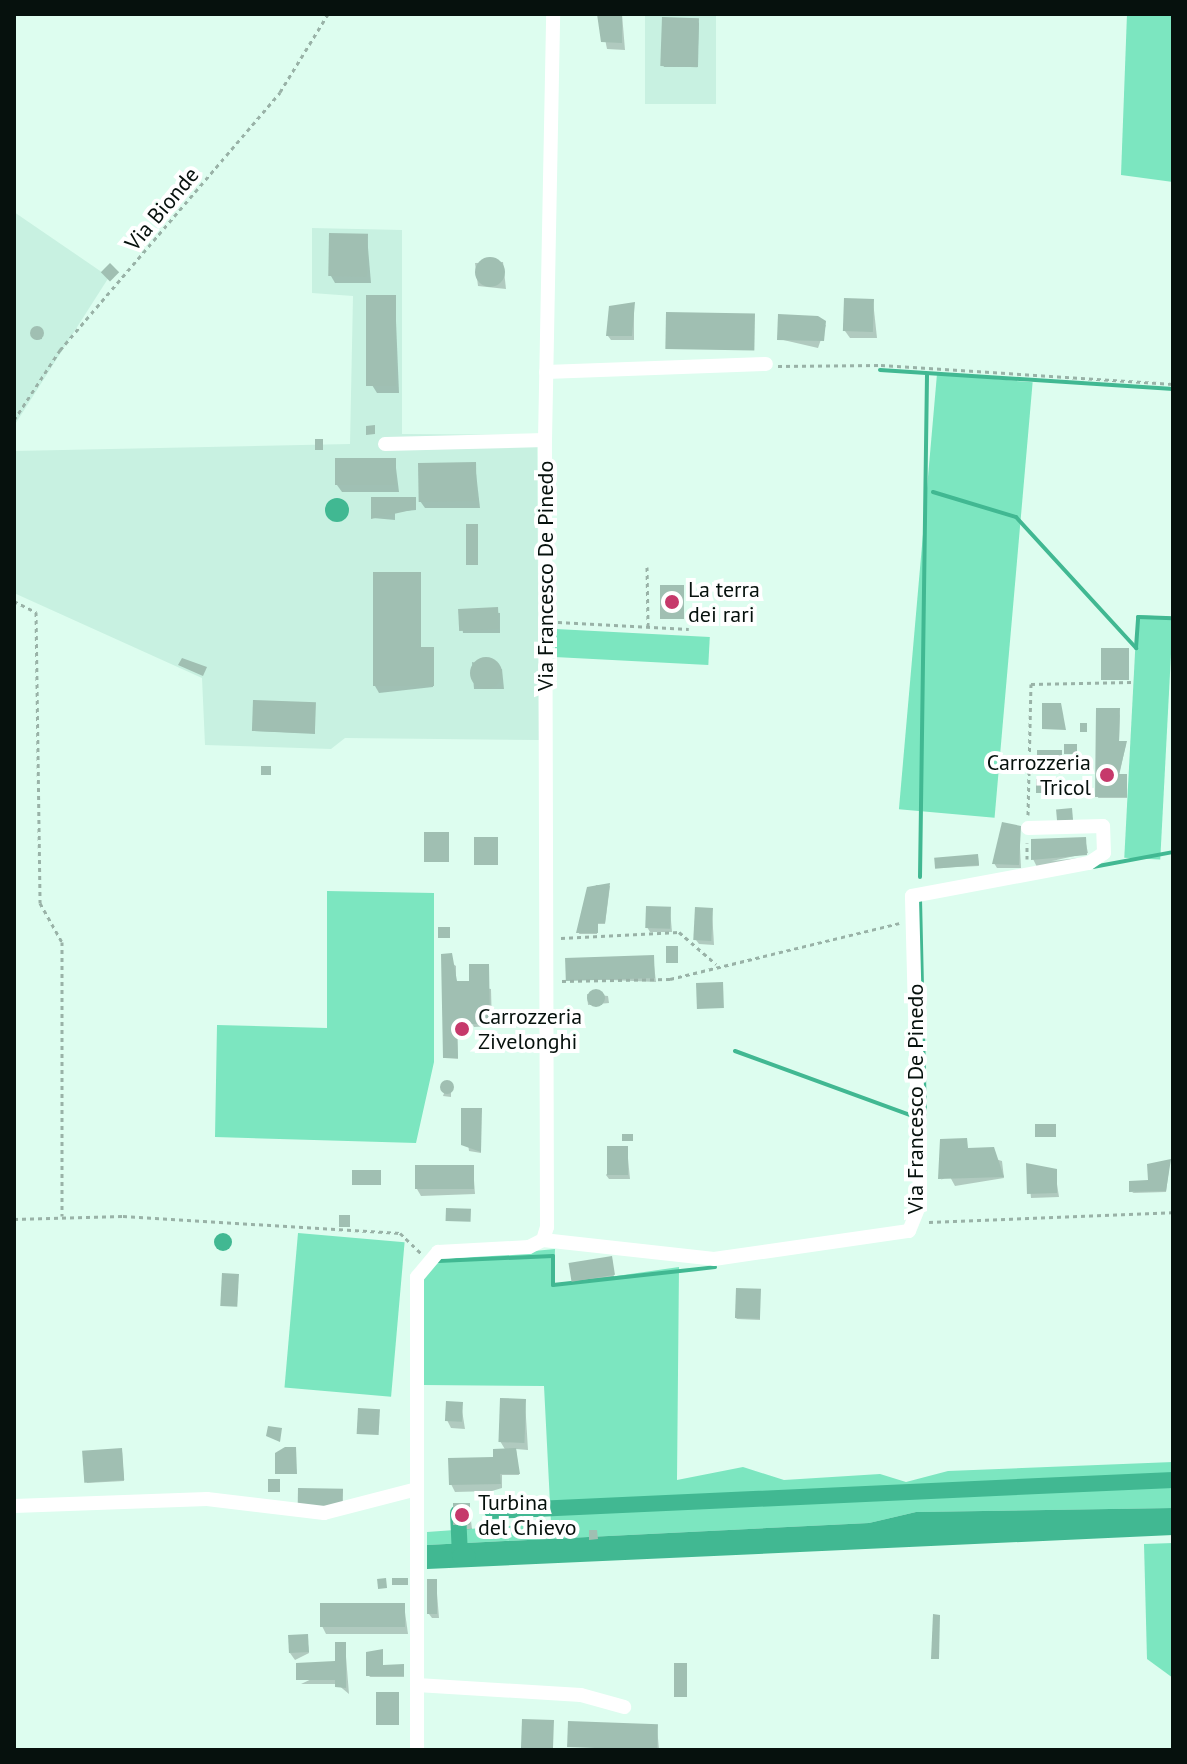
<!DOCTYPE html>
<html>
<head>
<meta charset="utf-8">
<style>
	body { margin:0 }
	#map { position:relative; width:1187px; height:1764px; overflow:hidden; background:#ddfdef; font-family:"PT Sans",sans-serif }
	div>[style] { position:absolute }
	.built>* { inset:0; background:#c8f1e1; transform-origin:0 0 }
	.green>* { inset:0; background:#7ce6c0; transform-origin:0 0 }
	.water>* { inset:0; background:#41b892 }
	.round { border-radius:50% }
	.shadow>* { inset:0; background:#0003 }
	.stream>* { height:4px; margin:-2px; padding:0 2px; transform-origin:2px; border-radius:2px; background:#41b892 }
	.canal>* { height:16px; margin:-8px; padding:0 8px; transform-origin:8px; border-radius:8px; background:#41b892 }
	.building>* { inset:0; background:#a0bfb2; transform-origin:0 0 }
	.path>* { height:3px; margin-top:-1.5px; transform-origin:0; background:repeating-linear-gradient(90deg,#99b2a7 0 4px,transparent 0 8px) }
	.minor>* { height:14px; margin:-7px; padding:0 7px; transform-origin:7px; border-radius:7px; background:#fff }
	.dots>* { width:22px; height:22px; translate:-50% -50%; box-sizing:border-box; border:4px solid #fff; border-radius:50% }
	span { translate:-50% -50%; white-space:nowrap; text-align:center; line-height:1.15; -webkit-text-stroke:8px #fff; paint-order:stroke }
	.street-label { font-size:22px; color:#06110d }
	.poi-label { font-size:22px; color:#06110d }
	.left { translate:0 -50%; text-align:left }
	.right { translate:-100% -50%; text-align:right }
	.frame { position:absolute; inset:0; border:16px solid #06110d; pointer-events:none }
</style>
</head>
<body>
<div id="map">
	<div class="built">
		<div style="left:645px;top:14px;width:71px;height:90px"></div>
		<div style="clip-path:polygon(14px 212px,109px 277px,14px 426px)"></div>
		<div style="clip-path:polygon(312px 228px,402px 230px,402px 434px,537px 435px,539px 740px,345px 738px,331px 749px,205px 745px,202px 678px,14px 593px,14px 451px,350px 444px,353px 296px,312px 293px)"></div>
	</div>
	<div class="green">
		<div style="clip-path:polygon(1127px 14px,1173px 14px,1173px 182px,1121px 175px)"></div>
		<div style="left:937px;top:374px;width:96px;height:437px;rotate:5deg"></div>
		<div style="left:1137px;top:615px;width:36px;height:243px;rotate:3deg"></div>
		<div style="left:556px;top:629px;width:154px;height:28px;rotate:3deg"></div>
		<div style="clip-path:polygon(327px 891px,434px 893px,434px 1062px,416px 1143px,215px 1137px,217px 1025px,327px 1028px)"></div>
		<div style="left:298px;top:1233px;width:107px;height:155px;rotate:5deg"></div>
		<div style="clip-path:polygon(555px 1249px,554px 1285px,679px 1267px,677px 1480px,743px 1467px,784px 1480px,880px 1474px,906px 1482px,948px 1471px,1173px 1462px,1173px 1508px,916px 1512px,869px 1523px,427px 1545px,427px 1532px,551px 1523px,544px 1386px,423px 1385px,424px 1276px,438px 1260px)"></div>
		<div style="clip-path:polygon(1173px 1543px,1173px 1678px,1147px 1659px,1144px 1544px)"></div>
	</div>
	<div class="water">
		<div class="round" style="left:325px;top:498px;width:24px;height:24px"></div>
		<div class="round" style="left:214px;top:1233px;width:18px;height:18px"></div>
		<div style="clip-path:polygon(1173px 1508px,1173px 1535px,427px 1569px,427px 1545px,869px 1523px,916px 1512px)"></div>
	</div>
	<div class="shadow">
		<div style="clip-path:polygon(600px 14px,622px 14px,625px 50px,607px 49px)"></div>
		<div style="clip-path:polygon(699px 22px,698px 67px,664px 67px,663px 65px)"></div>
		<div style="clip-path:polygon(367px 236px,371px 283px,335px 283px,331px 276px)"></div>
		<div style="clip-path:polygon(503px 262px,506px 289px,478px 286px,475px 263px)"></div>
		<div style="clip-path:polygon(395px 297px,399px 393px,377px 393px,372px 385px)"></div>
		<div style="clip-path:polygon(873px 301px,877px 338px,850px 338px,845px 331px)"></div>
		<div style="clip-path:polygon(634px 305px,634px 340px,611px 340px,608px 336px)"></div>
		<div style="clip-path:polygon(754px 315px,753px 350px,667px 348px)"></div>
		<div style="clip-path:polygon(826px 325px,818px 348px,779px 339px)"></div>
		<div style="clip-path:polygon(41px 331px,42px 339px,36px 340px,33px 332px)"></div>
		<div style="clip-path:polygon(395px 460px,399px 492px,342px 492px,337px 485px)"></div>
		<div style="clip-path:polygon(475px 464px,480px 508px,425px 508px,420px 501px)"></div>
		<div style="clip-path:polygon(416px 501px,416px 510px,395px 512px,395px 520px,373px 518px)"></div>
		<div style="clip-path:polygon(460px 610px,500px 613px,500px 633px,463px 633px)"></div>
		<div style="clip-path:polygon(420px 649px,434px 651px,433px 687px,379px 693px,375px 686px)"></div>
		<div style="clip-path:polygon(472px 662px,502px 669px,504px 689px,474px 689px)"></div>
		<div style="clip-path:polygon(315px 706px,315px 734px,254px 731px)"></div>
		<div style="clip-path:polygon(1120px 712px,1119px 743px,1126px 744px,1119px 776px,1127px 778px,1127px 798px,1098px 798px)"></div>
		<div style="clip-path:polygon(1019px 827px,1021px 868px,997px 868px,994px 863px)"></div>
		<div style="clip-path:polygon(1085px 839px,1088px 853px,1052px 861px,1088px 857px,1037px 867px,1033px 859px)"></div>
		<div style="clip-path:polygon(978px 857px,979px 866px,937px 868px)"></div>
		<div style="clip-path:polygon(596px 885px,610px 886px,605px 924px,597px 924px,597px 934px,579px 934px)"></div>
		<div style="clip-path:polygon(670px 909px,672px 932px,650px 932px,647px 927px)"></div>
		<div style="clip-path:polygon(712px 910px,714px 945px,699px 944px,696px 940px)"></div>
		<div style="clip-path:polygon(443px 957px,456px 966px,456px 983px,491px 989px,492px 1026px,474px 1027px,469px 1018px,469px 1026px,457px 1026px,458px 1059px,445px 1058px)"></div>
		<div style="clip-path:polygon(653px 957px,656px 982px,567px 978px)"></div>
		<div style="clip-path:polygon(587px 994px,608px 996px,609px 1003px,588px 1005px)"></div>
		<div style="clip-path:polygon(447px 1085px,451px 1086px,451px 1097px,443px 1096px)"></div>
		<div style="clip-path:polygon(463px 1110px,481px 1112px,481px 1153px,469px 1151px)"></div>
		<div style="clip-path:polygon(627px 1148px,630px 1179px,609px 1179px,606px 1175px)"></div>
		<div style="clip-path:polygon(965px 1150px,1002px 1161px,1004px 1178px,955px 1186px,949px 1175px,941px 1180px)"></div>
		<div style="clip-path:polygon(1170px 1161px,1166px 1192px,1132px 1193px,1150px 1182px)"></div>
		<div style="clip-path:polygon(1028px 1165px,1055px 1171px,1059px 1197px,1031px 1198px)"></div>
		<div style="clip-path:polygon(473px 1167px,475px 1194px,421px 1196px,417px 1189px)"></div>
		<div style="clip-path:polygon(612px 1259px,614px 1277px,573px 1282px,573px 1281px)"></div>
		<div style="clip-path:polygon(760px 1291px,760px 1320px,737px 1319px,736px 1318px)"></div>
		<div style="clip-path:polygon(525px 1401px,528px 1450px,516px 1449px,519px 1475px,502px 1475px,502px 1488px,492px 1491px,455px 1492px,451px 1484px,506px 1451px,500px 1441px)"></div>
		<div style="clip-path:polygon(461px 1404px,465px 1429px,451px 1428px,447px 1420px)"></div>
		<div style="clip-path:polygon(122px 1451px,124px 1481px,87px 1483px,86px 1481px)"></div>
		<div style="clip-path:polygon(469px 1505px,472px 1529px,458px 1530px,456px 1525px)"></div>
		<div style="clip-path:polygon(436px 1581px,439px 1618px,432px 1618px,429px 1614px)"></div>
		<div style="clip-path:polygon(404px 1605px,408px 1634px,326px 1634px,322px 1626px)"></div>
		<div style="clip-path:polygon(307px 1636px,309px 1653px,295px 1660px,290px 1653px)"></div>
		<div style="clip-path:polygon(345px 1644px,349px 1694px,337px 1684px,301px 1684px,337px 1667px)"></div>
		<div style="clip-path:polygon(382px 1667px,404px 1667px,404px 1677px,369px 1677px)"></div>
		<div style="clip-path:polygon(657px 1726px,659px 1750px,569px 1746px)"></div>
	</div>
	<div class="stream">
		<div style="left:880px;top:370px;width:294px;rotate:3.7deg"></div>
		<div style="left:933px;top:492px;width:87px;rotate:16.8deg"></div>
		<div style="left:1016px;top:517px;width:178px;rotate:47.5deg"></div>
		<div style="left:1136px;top:648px;width:31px;rotate:-86deg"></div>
		<div style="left:1138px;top:617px;width:35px;rotate:2deg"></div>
		<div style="left:1093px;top:867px;width:81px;rotate:-10.6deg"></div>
		<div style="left:920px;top:877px;width:503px;rotate:-89.2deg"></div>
		<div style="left:920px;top:899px;width:215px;rotate:88.7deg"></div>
		<div style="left:735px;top:1051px;width:186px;rotate:20.1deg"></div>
		<div style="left:438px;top:1261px;width:115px;rotate:-2.5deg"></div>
		<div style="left:553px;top:1256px;width:29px;rotate:90deg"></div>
		<div style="left:553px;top:1285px;width:163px;rotate:-6.3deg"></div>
	</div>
	<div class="canal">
		<div style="left:492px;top:1511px;width:682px;rotate:-2.61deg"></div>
		<div style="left:458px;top:1513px;width:43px;rotate:87.3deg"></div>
		<div style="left:460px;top:1556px;width:8px"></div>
	</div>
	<div class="building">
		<div style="clip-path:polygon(597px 14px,622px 14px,622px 43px,601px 42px)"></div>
		<div style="left:662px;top:17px;width:37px;height:49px;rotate:2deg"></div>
		<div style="left:329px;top:233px;width:39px;height:43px;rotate:1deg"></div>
		<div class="round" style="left:475px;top:257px;width:30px;height:30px"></div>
		<div style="left:110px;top:263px;width:13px;height:13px;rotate:45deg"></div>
		<div style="left:366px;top:295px;width:30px;height:91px"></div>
		<div style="left:844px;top:298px;width:30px;height:33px;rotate:2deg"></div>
		<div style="clip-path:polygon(635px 302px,632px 336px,606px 336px,609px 306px)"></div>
		<div style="left:666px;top:312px;width:89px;height:37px;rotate:1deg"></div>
		<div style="clip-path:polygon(778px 314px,818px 316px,826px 321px,824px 341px,777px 340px)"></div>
		<div class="round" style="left:30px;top:326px;width:14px;height:14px"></div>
		<div style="clip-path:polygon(375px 425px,375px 434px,366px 435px,366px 426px)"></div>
		<div style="left:315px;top:439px;width:8px;height:11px"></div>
		<div style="left:396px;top:458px;width:27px;height:61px;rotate:90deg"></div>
		<div style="left:476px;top:462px;width:39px;height:58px;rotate:89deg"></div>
		<div style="clip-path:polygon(371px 497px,416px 497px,416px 509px,371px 519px)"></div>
		<div style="left:466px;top:524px;width:12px;height:41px"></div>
		<div style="clip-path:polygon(373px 572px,421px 572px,421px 647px,434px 647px,434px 686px,373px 686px)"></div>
		<div style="left:684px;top:585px;width:34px;height:24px;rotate:90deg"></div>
		<div style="left:498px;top:607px;width:22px;height:40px;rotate:87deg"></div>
		<div style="left:1101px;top:648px;width:28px;height:32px"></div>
		<div class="round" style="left:470px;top:657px;width:32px;height:32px"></div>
		<div style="clip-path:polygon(182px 658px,207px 667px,203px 676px,178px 665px)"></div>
		<div style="left:253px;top:700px;width:63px;height:31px;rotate:2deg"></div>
		<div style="clip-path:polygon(1042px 703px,1061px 703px,1066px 730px,1042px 729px)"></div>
		<div style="clip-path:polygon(1096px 708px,1120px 708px,1119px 741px,1127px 741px,1119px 774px,1127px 774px,1127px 797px,1095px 797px)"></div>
		<div style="left:1080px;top:723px;width:7px;height:9px"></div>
		<div style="left:1064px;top:744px;width:13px;height:10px"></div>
		<div style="left:1037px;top:750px;width:25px;height:24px"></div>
		<div style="left:271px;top:766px;width:9px;height:10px;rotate:90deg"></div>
		<div style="left:1036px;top:779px;width:19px;height:14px"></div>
		<div style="left:1072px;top:808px;width:12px;height:16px;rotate:85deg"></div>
		<div style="clip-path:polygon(1002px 822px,1021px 826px,1019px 865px,992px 864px)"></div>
		<div style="left:424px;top:832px;width:25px;height:30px"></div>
		<div style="left:474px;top:837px;width:24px;height:28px"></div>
		<div style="clip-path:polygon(1086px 837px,1087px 855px,1031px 860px,1031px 839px)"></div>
		<div style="left:978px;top:854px;width:11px;height:44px;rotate:85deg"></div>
		<div style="clip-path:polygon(610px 883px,605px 923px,598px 923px,598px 933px,576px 933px,587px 887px)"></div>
		<div style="left:646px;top:906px;width:25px;height:22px;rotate:2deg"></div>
		<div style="left:695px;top:907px;width:18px;height:33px;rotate:3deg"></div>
		<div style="left:438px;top:927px;width:12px;height:11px"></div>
		<div style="left:666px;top:946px;width:12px;height:17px"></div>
		<div style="clip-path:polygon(452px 953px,457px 981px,469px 981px,469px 964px,489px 964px,490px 1023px,457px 1025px,458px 1058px,443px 1058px,441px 954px)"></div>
		<div style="left:654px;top:955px;width:23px;height:89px;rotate:88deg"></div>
		<div style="left:723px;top:982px;width:26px;height:27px;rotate:88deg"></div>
		<div class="round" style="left:587px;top:989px;width:18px;height:18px"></div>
		<div class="round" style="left:440px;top:1080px;width:14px;height:14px"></div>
		<div style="clip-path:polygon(461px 1108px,482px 1108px,481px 1152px,461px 1145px)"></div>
		<div style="left:1035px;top:1124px;width:21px;height:13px"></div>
		<div style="left:622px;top:1134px;width:11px;height:7px"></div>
		<div style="clip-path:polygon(967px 1138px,968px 1148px,994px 1147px,1004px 1177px,938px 1179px,940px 1139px)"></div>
		<div style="left:607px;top:1146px;width:21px;height:29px"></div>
		<div style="clip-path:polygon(1171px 1159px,1166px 1191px,1129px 1192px,1129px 1181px,1148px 1180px,1147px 1164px)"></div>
		<div style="clip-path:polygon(1026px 1163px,1057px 1169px,1057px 1193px,1027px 1194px)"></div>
		<div style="left:415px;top:1165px;width:59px;height:24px"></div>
		<div style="left:352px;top:1170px;width:29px;height:15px"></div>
		<div style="left:446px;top:1208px;width:25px;height:13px;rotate:2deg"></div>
		<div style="left:339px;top:1215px;width:11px;height:12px"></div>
		<div style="left:612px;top:1256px;width:19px;height:44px;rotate:81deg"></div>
		<div style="left:222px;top:1273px;width:17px;height:33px;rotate:3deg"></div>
		<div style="left:736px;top:1288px;width:25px;height:30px;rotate:2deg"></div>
		<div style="left:500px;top:1398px;width:26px;height:44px;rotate:2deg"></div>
		<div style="left:446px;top:1401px;width:17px;height:20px;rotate:3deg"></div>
		<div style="left:358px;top:1408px;width:22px;height:26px;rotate:3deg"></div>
		<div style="clip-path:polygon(268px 1426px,282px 1428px,280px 1442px,266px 1436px)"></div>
		<div style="clip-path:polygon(285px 1447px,296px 1447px,297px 1474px,275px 1474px,275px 1453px)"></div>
		<div style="left:122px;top:1448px;width:32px;height:40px;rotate:86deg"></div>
		<div style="clip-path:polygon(516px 1448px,520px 1474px,500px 1474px,501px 1484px,449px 1485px,448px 1458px,493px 1457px,493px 1449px)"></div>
		<div style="left:268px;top:1479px;width:12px;height:13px"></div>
		<div style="left:298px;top:1488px;width:45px;height:19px;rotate:1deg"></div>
		<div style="left:470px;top:1503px;width:22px;height:17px;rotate:90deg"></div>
		<div style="clip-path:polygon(589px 1530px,597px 1530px,598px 1539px,589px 1540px)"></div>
		<div style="left:386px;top:1578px;width:10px;height:9px;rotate:84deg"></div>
		<div style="left:408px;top:1578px;width:7px;height:16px;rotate:90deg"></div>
		<div style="left:427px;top:1579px;width:10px;height:35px"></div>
		<div style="left:320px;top:1603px;width:85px;height:24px"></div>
		<div style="clip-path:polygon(933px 1614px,940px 1615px,939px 1659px,931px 1659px)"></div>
		<div style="left:308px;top:1634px;width:18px;height:20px;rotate:87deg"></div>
		<div style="clip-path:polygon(335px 1642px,346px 1642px,346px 1688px,335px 1687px,335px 1680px,296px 1680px,296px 1663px,335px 1661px)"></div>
		<div style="clip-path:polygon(383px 1649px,383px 1665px,404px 1664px,404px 1676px,366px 1676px,366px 1652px)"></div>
		<div style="left:674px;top:1663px;width:13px;height:34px"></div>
		<div style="left:376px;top:1692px;width:23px;height:33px"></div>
		<div style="left:522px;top:1719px;width:32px;height:31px;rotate:2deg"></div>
		<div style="left:568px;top:1721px;width:90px;height:26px;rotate:2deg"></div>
	</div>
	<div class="path">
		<div style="left:778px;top:366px;width:103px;rotate:-0.6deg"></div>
		<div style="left:881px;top:365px;width:293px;rotate:3.7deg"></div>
		<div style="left:14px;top:420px;width:84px;rotate:-56.7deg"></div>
		<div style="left:60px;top:350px;width:339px;rotate:-49.5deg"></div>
		<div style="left:280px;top:92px;width:92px;rotate:-58.4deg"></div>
		<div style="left:647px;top:567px;width:60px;rotate:89deg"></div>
		<div style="left:14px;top:601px;width:25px;rotate:27deg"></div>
		<div style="left:36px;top:612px;width:291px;rotate:89.2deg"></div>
		<div style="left:40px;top:903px;width:45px;rotate:60.6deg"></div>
		<div style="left:62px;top:942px;width:274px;rotate:90deg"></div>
		<div style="left:558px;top:622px;width:131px;rotate:3.1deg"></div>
		<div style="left:1028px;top:815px;width:131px;rotate:-88.7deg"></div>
		<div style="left:1031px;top:684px;width:101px;rotate:-1.1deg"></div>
		<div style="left:1027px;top:859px;width:16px;rotate:-90deg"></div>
		<div style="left:561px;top:938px;width:118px;rotate:-2.9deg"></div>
		<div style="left:679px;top:932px;width:49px;rotate:40.9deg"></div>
		<div style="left:562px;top:981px;width:108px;rotate:-1.1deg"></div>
		<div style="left:670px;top:979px;width:236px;rotate:-13.7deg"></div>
		<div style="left:14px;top:1219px;width:109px;rotate:-1.6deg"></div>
		<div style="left:123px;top:1216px;width:278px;rotate:3.5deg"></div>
		<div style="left:400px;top:1233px;width:29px;rotate:44deg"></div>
		<div style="left:929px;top:1222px;width:244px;rotate:-2.3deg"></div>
	</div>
	<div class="minor">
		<div style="left:546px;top:372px;width:220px;rotate:-2.1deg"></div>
		<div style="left:385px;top:444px;width:160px;rotate:-1.4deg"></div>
		<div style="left:543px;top:1240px;width:172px;rotate:6.3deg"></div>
		<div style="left:714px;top:1259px;width:197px;rotate:-8.2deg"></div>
		<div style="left:909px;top:1231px;width:29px;rotate:-68deg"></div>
		<div style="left:920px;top:1204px;width:308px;rotate:-91.5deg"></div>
		<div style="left:912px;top:896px;width:180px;rotate:-10.6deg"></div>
		<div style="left:1089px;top:863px;width:18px;rotate:-34deg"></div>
		<div style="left:1104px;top:853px;width:27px;rotate:-92deg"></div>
		<div style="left:1103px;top:826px;width:75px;rotate:178.5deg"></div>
		<div style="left:14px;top:1506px;width:193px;rotate:-2.1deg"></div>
		<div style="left:207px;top:1499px;width:118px;rotate:6.8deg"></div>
		<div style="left:324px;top:1513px;width:96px;rotate:-14.5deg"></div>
		<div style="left:417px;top:1685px;width:164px;rotate:3.5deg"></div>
		<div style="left:581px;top:1695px;width:45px;rotate:15.6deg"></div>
		<div style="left:417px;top:1750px;width:473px;rotate:-90deg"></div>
		<div style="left:417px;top:1277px;width:33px;rotate:-50deg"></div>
		<div style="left:438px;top:1252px;width:91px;rotate:-3.1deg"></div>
		<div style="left:529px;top:1247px;width:16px;rotate:-27deg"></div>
		<div style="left:543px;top:1240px;width:14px;rotate:-73deg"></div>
		<div style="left:547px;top:1227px;width:787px;rotate:-90.15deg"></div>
		<div style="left:545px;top:440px;width:426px;rotate:-88.9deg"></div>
	</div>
	<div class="dots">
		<div style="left:672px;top:602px;background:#c6396b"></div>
		<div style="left:1107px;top:775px;background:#c6396b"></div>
		<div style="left:462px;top:1029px;background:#c6396b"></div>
		<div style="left:462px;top:1515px;background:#c6396b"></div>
	</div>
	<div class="street-label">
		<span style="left:162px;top:209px;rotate:-50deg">Via Bionde</span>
		<span style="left:546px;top:576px;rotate:-90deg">Via Francesco De Pinedo</span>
		<span style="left:916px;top:1099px;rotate:-90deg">Via Francesco De Pinedo</span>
	</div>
	<div class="poi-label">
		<span class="left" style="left:688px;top:602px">La terra<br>dei rari</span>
		<span class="right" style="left:1091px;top:775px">Carrozzeria<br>Tricol</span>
		<span class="left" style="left:478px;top:1029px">Carrozzeria<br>Zivelonghi</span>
		<span class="left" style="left:478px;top:1515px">Turbina<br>del Chievo</span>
	</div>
	<div class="frame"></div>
</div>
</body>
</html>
